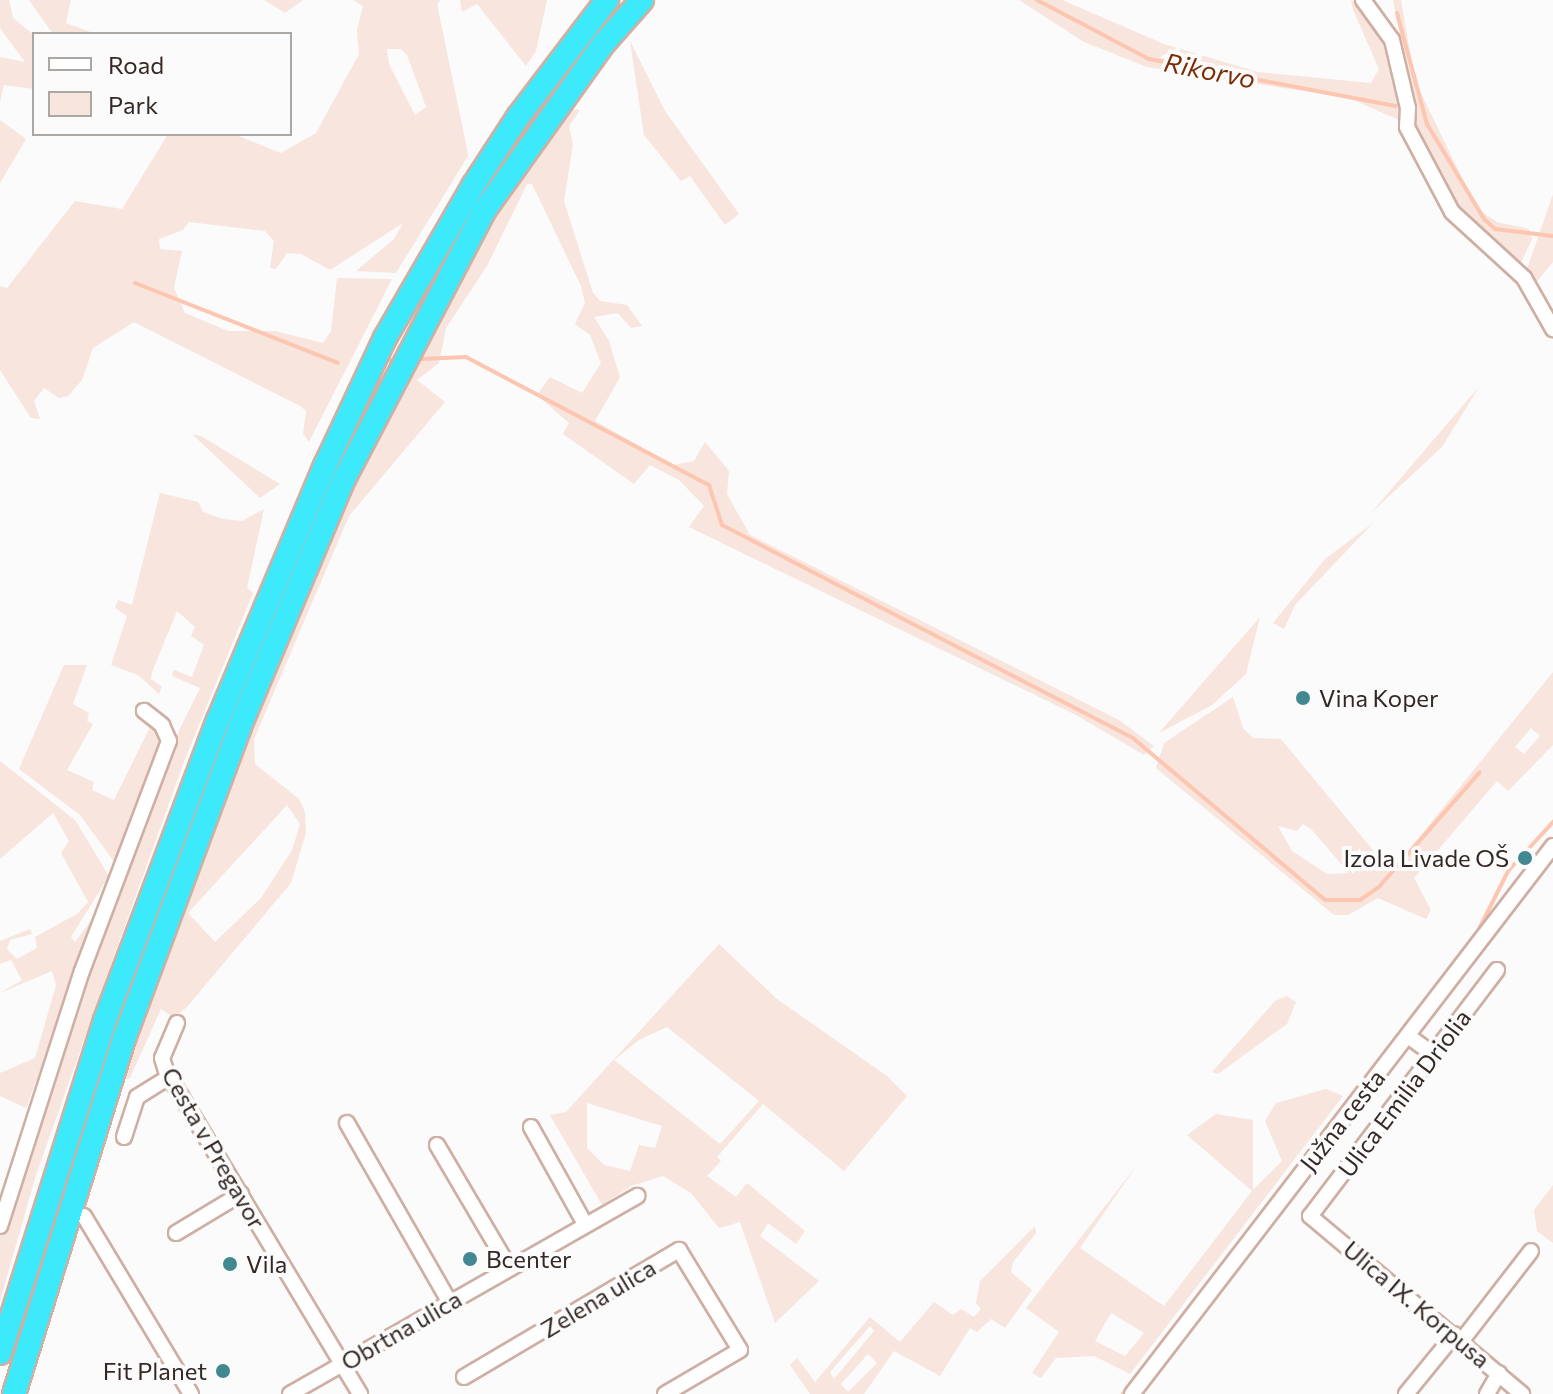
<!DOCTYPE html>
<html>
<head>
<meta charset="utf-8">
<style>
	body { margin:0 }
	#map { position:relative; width:1553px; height:1394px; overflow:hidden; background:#fafbfa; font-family:Commissioner,sans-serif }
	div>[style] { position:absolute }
	.green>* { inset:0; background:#f8e5de }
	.stream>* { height:4px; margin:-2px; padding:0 2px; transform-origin:2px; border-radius:2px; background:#fcc6b0 }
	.roads { filter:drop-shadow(2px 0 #ceafa4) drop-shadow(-2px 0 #ceafa4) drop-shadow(0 2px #ceafa4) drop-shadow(0 -2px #ceafa4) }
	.minor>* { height:14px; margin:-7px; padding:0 7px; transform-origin:7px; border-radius:7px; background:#fff }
	.highway>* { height:22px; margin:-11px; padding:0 11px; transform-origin:11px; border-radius:11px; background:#3deafc }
	.dots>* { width:22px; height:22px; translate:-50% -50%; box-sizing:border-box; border:4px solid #fafbfa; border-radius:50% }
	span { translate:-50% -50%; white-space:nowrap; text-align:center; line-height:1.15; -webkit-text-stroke:8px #fafbfa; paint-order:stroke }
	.poi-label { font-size:24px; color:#342824 }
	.left { translate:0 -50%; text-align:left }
	.right { translate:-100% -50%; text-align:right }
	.street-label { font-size:24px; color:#342824 }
	.water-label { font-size:26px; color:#792d05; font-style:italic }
	.legend { position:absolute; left:32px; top:32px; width:260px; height:104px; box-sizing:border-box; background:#fafbfa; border:2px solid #aba7a4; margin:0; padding:10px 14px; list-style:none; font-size:24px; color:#342824 }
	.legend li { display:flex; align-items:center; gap:16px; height:40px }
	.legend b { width:40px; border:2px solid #aba7a4 }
</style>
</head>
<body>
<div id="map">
	<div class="green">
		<div style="clip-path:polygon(0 0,9px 0,13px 18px,34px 35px,34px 89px,4px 85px,0 102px,0 57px,25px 62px,0 28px)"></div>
		<div style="clip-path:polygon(29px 0,71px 0,66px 23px,96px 34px,53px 34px)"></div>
		<div style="clip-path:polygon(264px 0,303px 0,285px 13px)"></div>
		<div style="clip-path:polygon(evenodd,353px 0,441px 0,437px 4px,467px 149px,468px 156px,396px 273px,356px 271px,394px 239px,403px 223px,330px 270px,301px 254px,287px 253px,276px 269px,270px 268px,274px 241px,265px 231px,189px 222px,183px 230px,159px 239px,160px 249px,182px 251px,174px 288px,185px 313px,228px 331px,275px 331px,323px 343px,331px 331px,337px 278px,392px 279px,309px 442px,303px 434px,306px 411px,300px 406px,134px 322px,93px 348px,82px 380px,68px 396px,59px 398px,44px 388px,34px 401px,40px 419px,31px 418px,0 370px,0 286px,7px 288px,75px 201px,122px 209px,168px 134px,233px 134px,281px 153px,316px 133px,359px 54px,357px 30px,363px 6px,353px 0,387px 49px,401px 49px,407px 55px,426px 107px,415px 115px,389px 64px,387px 49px)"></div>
		<div style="clip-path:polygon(460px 0,547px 0,536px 51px,526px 66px,477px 4px,462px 12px)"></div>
		<div style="clip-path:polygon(1019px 0,1062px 0,1164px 44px,1258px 72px,1371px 83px,1379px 69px,1353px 10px,1351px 1px,1358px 0,1391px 53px,1401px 113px,1399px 120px,1349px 98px,1147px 67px,1084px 42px)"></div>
		<div style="clip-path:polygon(1393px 0,1401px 0,1415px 81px,1477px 209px,1497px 222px,1529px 229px,1532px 239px,1520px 265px,1456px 210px,1413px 124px,1415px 111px)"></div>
		<div style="clip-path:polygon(630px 41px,665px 111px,739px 214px,725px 225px,690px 176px,681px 181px,644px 135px)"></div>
		<div style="clip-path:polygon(evenodd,563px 109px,580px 110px,569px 126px,573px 144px,564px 201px,593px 293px,600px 301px,627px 305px,642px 326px,631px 328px,618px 313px,594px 317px,609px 341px,620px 377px,595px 421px,674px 465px,694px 461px,705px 442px,729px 471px,727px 494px,750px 535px,1119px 720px,1154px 746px,1144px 755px,1076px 715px,689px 527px,704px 506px,679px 480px,650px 465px,634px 484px,563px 434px,569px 423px,537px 395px,550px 377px,582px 393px,601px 363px,590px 335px,575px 324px,585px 303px,581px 286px,532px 184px,527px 184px,487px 266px,446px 328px,439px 363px,417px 380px,445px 402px,349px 516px,254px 739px,255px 764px,299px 799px,305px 812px,306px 833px,291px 883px,187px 1007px,174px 1018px,161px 1009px,130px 1078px,124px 1080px,206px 843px,351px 482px,479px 236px,563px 109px,287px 805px,300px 824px,292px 850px,261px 898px,215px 942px,188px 913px,287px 805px)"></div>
		<div style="clip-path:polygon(0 120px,26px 139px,0 183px)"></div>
		<div style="clip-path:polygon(1553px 194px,1553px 262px,1534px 285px,1526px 272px)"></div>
		<div style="clip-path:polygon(1479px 387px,1442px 447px,1371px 513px,1471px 396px)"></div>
		<div style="clip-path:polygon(192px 434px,201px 436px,280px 484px,260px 498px)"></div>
		<div style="clip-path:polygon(160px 493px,198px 502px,203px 512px,223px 519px,242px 521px,264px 509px,247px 588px,253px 593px,185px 759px,96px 1006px,36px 1175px,0 1301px,0 1236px,63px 1036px,169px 751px,200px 688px,172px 676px,174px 670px,192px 677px,204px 645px,191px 636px,195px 627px,177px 611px,152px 672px,151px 679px,162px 687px,159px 694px,138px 675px,111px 665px,127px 616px,115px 608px,118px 600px,132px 605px)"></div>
		<div style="clip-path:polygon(1373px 523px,1295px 605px,1284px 629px,1273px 623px,1325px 559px)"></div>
		<div style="clip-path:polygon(1260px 617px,1246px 674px,1212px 705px,1159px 733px)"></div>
		<div style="clip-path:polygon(64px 665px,87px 665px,73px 704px,89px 713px,87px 721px,93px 724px,67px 770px,94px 782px,92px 790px,114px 800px,152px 723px,162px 741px,115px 863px,80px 815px,19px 769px)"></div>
		<div style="clip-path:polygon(evenodd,1553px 672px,1553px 745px,1508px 791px,1497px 781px,1414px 878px,1431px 910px,1426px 919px,1378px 898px,1348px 915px,1334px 915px,1156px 768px,1164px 743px,1233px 697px,1243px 728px,1253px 738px,1281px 739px,1391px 872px,1553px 672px,1531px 728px,1540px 736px,1524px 754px,1515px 747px,1531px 728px,1553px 672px,1303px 824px,1311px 829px,1349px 873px,1327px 874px,1292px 851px,1278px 826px,1297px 831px,1303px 824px)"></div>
		<div style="clip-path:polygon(0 761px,75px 820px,109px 876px,71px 937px,75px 942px,92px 919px,94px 925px,26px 1108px,0 1096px,0 1073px,35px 1058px,56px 985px,52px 971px,0 993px,22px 980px,11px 960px,0 964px,0 941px,30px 929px,32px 934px,10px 940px,7px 949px,17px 959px,37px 948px,35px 937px,77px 914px,88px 902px,61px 853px,69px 841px,53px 813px,0 859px)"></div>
		<div style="clip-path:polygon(evenodd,719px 944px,777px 999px,887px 1076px,907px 1096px,844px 1171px,763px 1104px,717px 1157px,721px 1161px,707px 1176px,736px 1197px,747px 1183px,805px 1231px,796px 1244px,768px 1223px,760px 1236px,819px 1281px,775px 1323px,740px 1222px,719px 1228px,691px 1193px,663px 1176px,631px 1186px,602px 1205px,550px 1115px,566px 1112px,719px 944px,667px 1027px,759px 1101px,720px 1144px,614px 1060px,639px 1040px,667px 1027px,719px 944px,587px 1103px,662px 1126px,655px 1148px,639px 1145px,630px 1171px,604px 1165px,587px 1148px,587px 1103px)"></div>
		<div style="clip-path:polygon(1287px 996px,1296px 1002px,1287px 1024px,1218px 1074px,1212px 1072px,1275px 1001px)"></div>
		<div style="clip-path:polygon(evenodd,1326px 1089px,1343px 1096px,1130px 1374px,1094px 1356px,1056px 1358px,1041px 1378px,1032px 1373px,1059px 1332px,1026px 1308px,1137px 1165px,1080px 1248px,1164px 1306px,1252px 1191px,1187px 1135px,1216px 1114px,1253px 1120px,1253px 1190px,1282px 1161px,1265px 1121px,1276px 1103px,1326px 1089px,1111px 1313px,1144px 1333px,1125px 1356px,1095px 1341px,1111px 1313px)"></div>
		<div style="clip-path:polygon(1553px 1185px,1553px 1243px,1537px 1231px,1534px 1210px)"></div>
		<div style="clip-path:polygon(evenodd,1035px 1226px,1036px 1233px,1013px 1262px,1011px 1272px,1032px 1290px,1005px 1328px,991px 1319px,977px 1332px,970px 1328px,940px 1376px,894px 1351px,864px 1394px,810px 1394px,790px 1365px,797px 1358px,815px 1382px,870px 1317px,900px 1342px,934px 1302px,953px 1315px,961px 1309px,974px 1317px,981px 1309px,976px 1303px,980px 1281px,1035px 1226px,870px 1326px,874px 1331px,834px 1379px,830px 1372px,870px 1326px,1035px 1226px,868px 1354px,877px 1363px,848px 1392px,841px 1384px,868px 1354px)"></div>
	</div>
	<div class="stream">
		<div style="left:1037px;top:0;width:127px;rotate:27.8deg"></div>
		<div style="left:1149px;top:59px;width:251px;rotate:10.8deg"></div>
		<div style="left:1397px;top:13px;width:115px;rotate:74.9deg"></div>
		<div style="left:1427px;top:124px;width:111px;rotate:59deg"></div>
		<div style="left:1484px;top:219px;width:15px;rotate:42deg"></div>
		<div style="left:1495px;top:229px;width:58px;rotate:6.9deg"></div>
		<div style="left:135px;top:283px;width:218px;rotate:21.5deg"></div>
		<div style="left:422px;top:359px;width:44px;rotate:-2.6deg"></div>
		<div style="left:466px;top:357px;width:275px;rotate:27.8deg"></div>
		<div style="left:709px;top:485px;width:42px;rotate:72deg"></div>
		<div style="left:722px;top:525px;width:464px;rotate:27.4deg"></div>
		<div style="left:1134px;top:739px;width:250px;rotate:40.1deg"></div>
		<div style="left:1325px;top:900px;width:35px"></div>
		<div style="left:1360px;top:900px;width:22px;rotate:-34deg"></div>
		<div style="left:1378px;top:888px;width:154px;rotate:-48.7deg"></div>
		<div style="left:389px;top:360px;width:2px"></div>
		<div style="left:1402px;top:1030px;width:125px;rotate:-52.5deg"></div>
		<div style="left:1478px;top:931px;width:67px;rotate:-63.4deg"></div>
		<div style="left:1508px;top:871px;width:67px;rotate:-47.4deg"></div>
		<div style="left:1123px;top:1394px;width:442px;rotate:-52.5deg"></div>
	</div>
	<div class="roads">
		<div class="minor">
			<div style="left:1363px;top:0;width:49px;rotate:54.1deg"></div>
			<div style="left:1392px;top:40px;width:70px;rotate:76.8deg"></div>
			<div style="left:1408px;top:108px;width:19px;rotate:93deg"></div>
			<div style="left:1407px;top:127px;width:96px;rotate:62.1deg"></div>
			<div style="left:1452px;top:212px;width:98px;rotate:42.5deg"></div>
			<div style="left:1524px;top:278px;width:59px;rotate:60.4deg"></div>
			<div style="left:1497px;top:970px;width:309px;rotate:127.2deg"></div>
			<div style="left:1310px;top:1216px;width:277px;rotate:40deg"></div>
			<div style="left:177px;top:1023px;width:38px;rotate:113deg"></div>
			<div style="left:162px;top:1058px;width:14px;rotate:73deg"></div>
			<div style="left:166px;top:1071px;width:377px;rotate:59deg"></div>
			<div style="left:1408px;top:1036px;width:31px;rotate:36deg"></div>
			<div style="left:347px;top:1123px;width:205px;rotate:60.2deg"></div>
			<div style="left:531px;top:1127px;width:111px;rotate:60.9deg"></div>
			<div style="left:124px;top:1137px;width:42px;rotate:-72deg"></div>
			<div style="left:137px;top:1097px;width:38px;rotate:-32deg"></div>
			<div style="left:437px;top:1145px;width:142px;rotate:59.5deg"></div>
			<div style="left:84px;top:1216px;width:208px;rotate:59deg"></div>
			<div style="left:0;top:1226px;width:268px;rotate:-72.2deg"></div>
			<div style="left:82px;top:971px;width:246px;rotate:-69.3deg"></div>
			<div style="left:169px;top:741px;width:17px;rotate:-114deg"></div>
			<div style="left:162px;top:725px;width:23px;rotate:-142deg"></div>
			<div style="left:176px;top:1233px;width:76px;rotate:-31deg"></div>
			<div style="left:1463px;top:1339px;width:111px;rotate:-52.3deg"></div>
			<div style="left:464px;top:1377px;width:250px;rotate:-30.6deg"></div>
			<div style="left:679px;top:1250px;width:117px;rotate:58.6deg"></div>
			<div style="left:740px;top:1350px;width:87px;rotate:149.6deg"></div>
			<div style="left:290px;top:1394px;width:400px;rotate:-29.7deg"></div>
			<div style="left:1132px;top:1394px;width:691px;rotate:-52.47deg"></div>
			<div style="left:1406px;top:1394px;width:77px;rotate:-50.8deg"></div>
			<div style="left:1487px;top:1394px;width:24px;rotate:-60deg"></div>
		</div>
		<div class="highway">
			<div style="left:0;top:1353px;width:349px;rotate:-72.5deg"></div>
			<div style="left:105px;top:1020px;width:321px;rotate:-69.4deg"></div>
			<div style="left:218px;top:720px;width:276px;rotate:-67.2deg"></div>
			<div style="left:325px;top:466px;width:141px;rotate:-64.9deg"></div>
			<div style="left:385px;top:338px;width:176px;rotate:-59.9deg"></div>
			<div style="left:473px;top:186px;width:82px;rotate:-56.9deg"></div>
			<div style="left:518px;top:117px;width:147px;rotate:-52.7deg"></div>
			<div style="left:14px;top:1394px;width:375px;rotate:-72.8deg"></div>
			<div style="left:125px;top:1036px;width:331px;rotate:-69.6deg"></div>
			<div style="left:240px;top:726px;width:268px;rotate:-67.2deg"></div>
			<div style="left:344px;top:479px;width:302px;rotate:-62.4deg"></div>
			<div style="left:484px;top:211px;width:206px;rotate:-54.5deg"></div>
			<div style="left:604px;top:43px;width:57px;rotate:-48.5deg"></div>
		</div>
	</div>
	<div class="dots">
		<div style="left:1303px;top:698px;background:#418890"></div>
		<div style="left:1525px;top:858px;background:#418890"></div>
		<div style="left:470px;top:1259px;background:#418890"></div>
		<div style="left:230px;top:1264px;background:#418890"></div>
		<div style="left:223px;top:1371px;background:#418890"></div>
	</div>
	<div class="poi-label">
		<span class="left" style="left:1319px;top:698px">Vina Koper</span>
		<span class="right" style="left:1509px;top:858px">Izola Livade OŠ</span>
		<span class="left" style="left:486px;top:1259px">Bcenter</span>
		<span class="left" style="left:246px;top:1264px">Vila</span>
		<span class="right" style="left:207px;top:1371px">Fit Planet</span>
	</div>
	<div class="street-label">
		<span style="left:1404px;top:1093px;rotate:-53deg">Ulica Emilia Driolia</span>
		<span style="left:1342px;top:1120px;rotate:-52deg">Južna cesta</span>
		<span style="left:214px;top:1148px;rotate:60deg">Cesta v Pregavor</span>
		<span style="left:598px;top:1298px;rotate:-31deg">Zelena ulica</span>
		<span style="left:1417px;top:1304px;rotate:40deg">Ulica IX. Korpusa</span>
		<span style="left:401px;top:1330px;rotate:-30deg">Obrtna ulica</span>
	</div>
	<div class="water-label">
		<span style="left:1210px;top:70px;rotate:11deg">Rikorvo</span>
	</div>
	<ul class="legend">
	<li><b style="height:10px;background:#fff"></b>Road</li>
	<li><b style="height:22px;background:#f8e5de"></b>Park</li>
	</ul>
</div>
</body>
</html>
